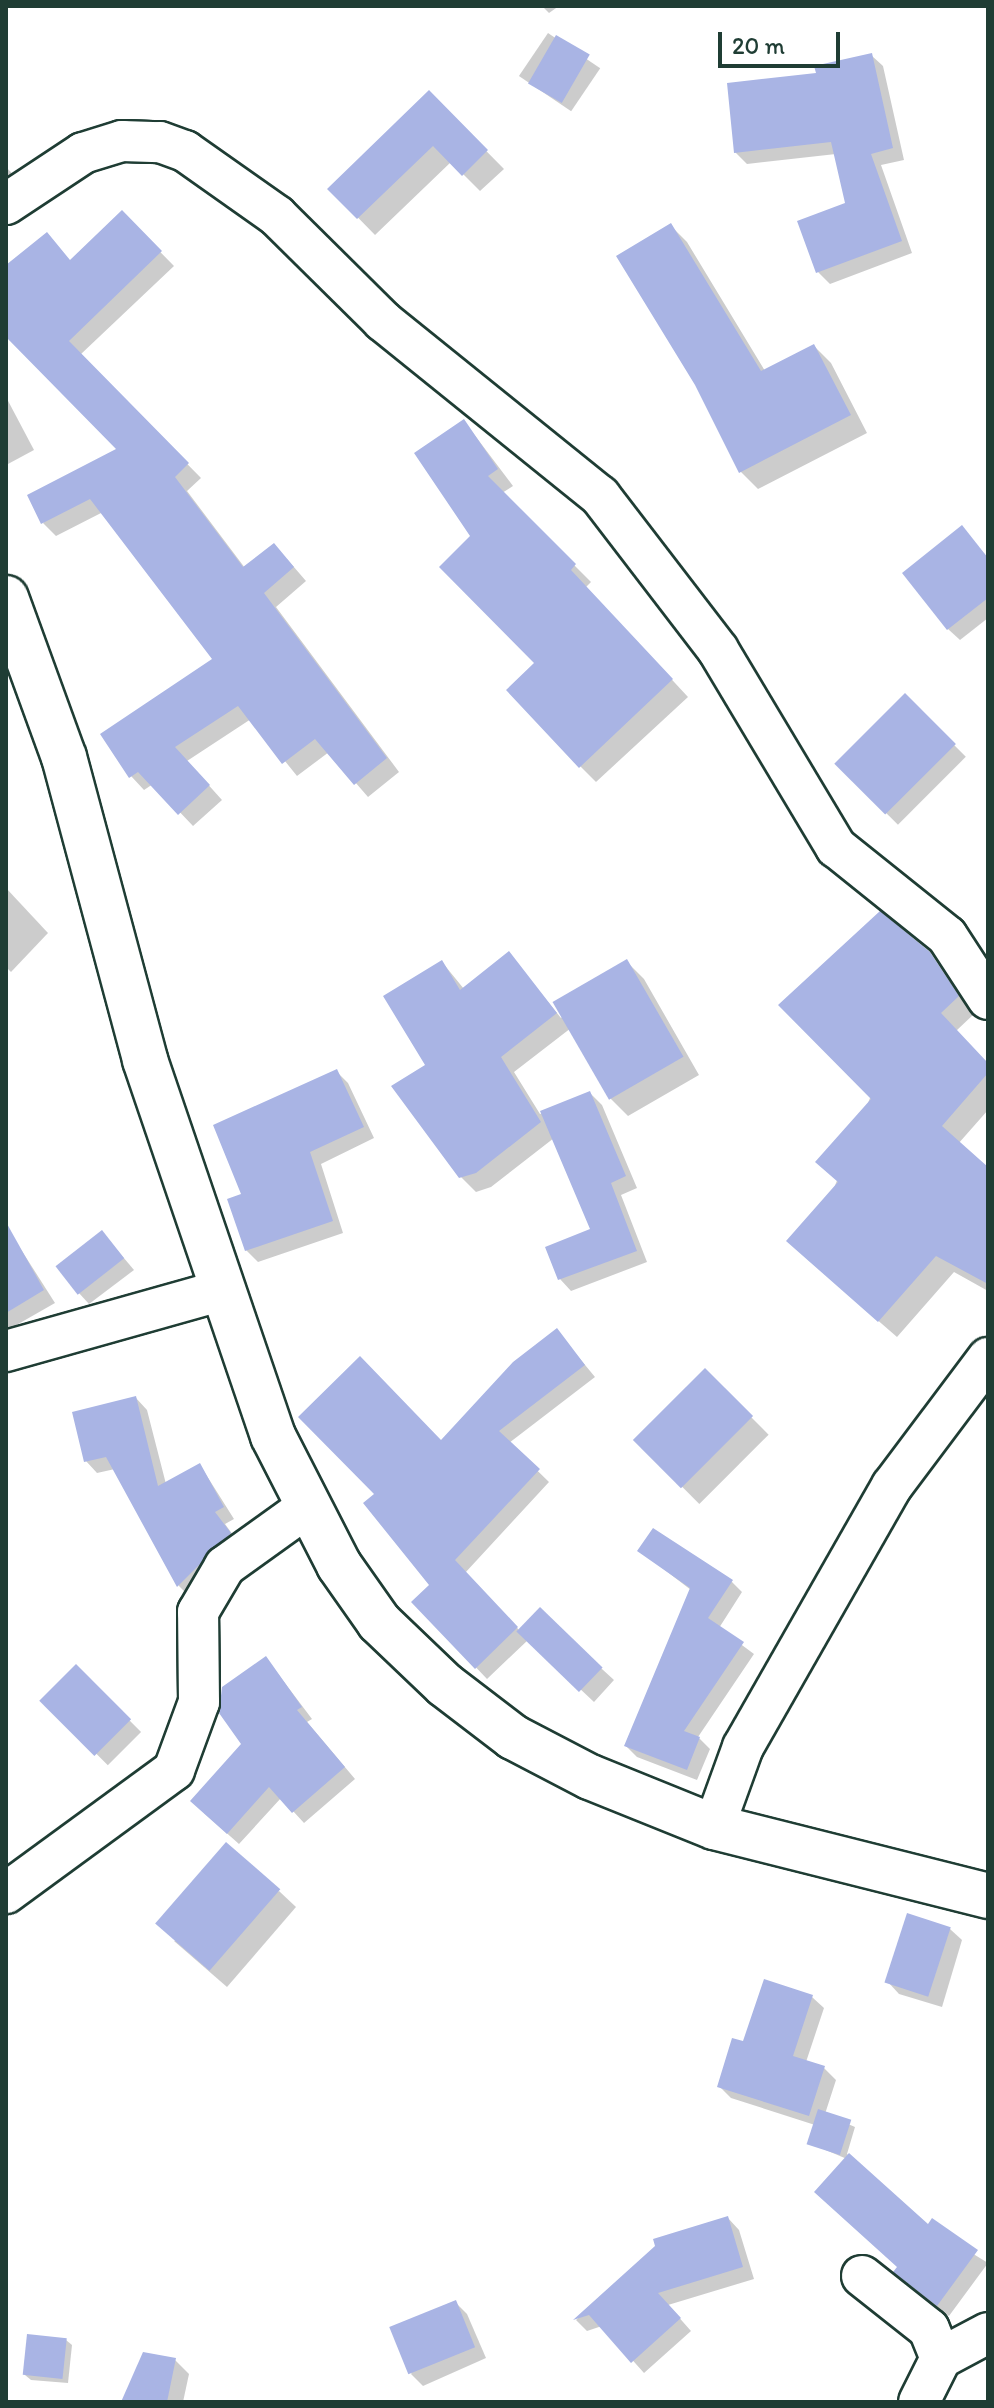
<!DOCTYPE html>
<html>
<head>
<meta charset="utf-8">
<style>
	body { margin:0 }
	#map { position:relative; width:994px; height:2408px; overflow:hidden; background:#fff; font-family:Itim,sans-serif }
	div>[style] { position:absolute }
	.shadow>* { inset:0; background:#0003; transform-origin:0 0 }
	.building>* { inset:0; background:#a9b4e4; transform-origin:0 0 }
	.roads { filter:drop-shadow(2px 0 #1f3d34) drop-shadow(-2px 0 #1f3d34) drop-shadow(0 2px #1f3d34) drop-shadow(0 -2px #1f3d34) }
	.street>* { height:40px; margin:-20px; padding:0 20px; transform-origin:20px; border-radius:20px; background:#fff }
	.secondary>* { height:44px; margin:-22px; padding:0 22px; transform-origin:22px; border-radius:22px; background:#fff }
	span { translate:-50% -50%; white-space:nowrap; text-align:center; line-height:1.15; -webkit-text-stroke:8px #fff; paint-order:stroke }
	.frame { position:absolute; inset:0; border:8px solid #1f3d34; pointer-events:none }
	.scale { position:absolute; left:718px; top:32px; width:122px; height:36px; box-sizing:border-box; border:4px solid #1f3d34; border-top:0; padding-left:10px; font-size:24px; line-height:28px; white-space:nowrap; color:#1f3d34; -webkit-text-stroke:6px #fff; paint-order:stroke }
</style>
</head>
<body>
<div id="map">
	<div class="shadow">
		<div style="clip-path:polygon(542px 6px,559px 6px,549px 13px)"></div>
		<div style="left:548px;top:33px;width:63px;height:52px;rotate:34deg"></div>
		<div style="clip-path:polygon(871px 55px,883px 66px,904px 160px,881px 165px,912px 253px,830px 284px,818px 272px,847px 204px,836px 154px,747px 164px,735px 152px,818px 75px)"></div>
		<div style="clip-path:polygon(429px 93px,504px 169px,480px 191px,451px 162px,375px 235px,330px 189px)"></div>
		<div style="clip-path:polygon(6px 167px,23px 185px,6px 201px)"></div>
		<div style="clip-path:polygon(122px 213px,174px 266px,80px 355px,201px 478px,187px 491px,245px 568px,287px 559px,306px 581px,276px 607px,399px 772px,368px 797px,329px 752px,297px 776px,251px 719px,187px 761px,222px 800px,193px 826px,153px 784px,144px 790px,131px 776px,215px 659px,103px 512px,56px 536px,43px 523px,120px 450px,6px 334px,6px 268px,71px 262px)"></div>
		<div style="clip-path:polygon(670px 225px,687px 242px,765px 371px,814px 346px,831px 363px,867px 433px,758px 489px,741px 472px,696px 384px)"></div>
		<div style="clip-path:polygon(6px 397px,34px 450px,8px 464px,6px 462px)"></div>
		<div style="clip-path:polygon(464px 421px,513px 486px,502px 493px,591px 582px,586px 587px,688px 697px,596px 782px,580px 766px,537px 663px,473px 536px)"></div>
		<div style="clip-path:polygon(962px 528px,988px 558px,988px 618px,960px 640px,948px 629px)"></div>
		<div style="left:905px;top:696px;width:86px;height:96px;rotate:45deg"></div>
		<div style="clip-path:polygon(6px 888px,48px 933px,11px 972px,6px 967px)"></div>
		<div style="clip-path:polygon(928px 953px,974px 1014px,956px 1031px,988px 1064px,988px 1110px,958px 1144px,988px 1171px,988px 1291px,954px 1272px,897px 1337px,806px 1258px)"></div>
		<div style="clip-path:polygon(509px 954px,561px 1018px,627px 962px,644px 979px,699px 1075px,628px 1116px,611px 1099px,571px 1028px,514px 1072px,540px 1114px,590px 1093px,602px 1105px,637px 1188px,621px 1195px,647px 1262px,571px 1291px,560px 1279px,593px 1230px,554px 1138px,491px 1187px,476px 1192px,461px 1177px,428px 1066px,442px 962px,464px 989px)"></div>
		<div style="clip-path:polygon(336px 1071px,348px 1083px,374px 1138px,321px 1164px,343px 1233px,258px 1262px,246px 1250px,244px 1195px)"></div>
		<div style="clip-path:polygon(102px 1232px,134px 1270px,89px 1304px,78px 1292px)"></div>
		<div style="clip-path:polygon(13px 1237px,55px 1303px,6px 1331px,6px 1241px)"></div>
		<div style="clip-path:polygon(557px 1331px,595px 1377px,509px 1443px,549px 1482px,465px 1573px,520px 1631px,540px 1610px,602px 1669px,614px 1680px,594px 1702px,528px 1640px,487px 1679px,414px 1602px,432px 1585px,441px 1442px)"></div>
		<div style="left:705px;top:1371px;width:90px;height:98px;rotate:45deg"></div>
		<div style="clip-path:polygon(136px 1398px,147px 1410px,166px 1484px,200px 1465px,234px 1519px,225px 1524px,241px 1546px,190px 1597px,179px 1586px,115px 1469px,97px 1473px,86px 1461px)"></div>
		<div style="clip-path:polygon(640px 1551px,732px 1582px,742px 1592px,719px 1628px,754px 1654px,698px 1737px,710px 1749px,697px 1780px,637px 1757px,626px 1746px,691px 1590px)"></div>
		<div style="clip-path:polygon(266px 1658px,312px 1719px,307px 1722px,355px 1779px,304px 1823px,281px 1798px,239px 1844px,204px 1813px,244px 1744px)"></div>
		<div style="left:76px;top:1667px;width:92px;height:47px;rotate:45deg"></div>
		<div style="clip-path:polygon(279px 1891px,296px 1907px,227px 1987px,174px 1941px)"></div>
		<div style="clip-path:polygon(950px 1929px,962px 1940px,942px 2007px,899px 1994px,888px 1982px)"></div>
		<div style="clip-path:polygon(812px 1997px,824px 2008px,806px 2062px,824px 2068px,836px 2080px,825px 2114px,855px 2127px,847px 2154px,928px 2226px,988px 2263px,949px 2316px,908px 2283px,847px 2159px,809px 2143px,815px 2125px,731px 2098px,720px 2087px,744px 2043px)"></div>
		<div style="clip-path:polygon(728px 2218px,739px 2230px,754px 2279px,668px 2305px,691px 2331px,644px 2373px,602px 2326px,587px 2331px,576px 2320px,657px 2247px)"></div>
		<div style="clip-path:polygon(455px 2302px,467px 2314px,486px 2358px,423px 2386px,411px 2374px)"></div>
		<div style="clip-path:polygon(66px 2340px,72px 2345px,68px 2383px,31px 2380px,25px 2375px)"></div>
		<div style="clip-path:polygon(175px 2360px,189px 2374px,183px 2402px,123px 2402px)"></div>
	</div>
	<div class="building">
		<div style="left:556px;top:35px;width:39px;height:56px;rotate:30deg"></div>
		<div style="clip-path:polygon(872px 53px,893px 148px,871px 154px,902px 241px,816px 273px,797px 221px,845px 203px,831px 142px,734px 153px,727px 83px,816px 73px,814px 66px)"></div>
		<div style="clip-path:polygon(429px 90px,488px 150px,462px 176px,433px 146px,357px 219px,327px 189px)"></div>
		<div style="clip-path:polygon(122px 210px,162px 251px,69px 341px,189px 463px,175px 477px,243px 567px,274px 543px,294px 567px,264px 593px,387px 758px,354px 785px,315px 739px,282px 764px,238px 706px,175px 747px,210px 785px,178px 815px,138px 772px,129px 778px,100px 734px,212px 659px,90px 499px,41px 524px,27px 495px,116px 449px,6px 337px,6px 265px,47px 232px,70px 260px)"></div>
		<div style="clip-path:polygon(671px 223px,761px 371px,814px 344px,851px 415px,739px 473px,695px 385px,616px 256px)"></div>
		<div style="clip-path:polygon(464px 419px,498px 469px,488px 476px,576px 564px,571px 570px,673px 679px,579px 768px,506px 690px,534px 663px,439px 567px,470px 536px,414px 453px)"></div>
		<div style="clip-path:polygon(962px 525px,988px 558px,988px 598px,947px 630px,902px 573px)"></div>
		<div style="left:905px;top:693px;width:72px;height:100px;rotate:45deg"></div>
		<div style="clip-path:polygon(880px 911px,930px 952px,959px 996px,941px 1013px,988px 1063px,988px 1073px,942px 1126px,988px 1167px,988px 1284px,936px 1256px,878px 1322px,786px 1241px,838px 1182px,815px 1162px,871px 1099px,778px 1005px)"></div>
		<div style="clip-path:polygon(509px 951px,557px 1013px,501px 1057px,541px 1122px,476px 1173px,459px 1178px,391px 1086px,425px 1065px,383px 996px,442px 960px,460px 990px)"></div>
		<div style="left:627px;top:959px;width:113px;height:86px;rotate:60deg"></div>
		<div style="clip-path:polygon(337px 1069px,364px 1127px,310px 1152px,333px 1221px,245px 1251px,227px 1199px,241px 1194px,213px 1125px)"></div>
		<div style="clip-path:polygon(590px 1091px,626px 1176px,611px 1183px,637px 1251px,558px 1280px,545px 1247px,590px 1229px,540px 1111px)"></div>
		<div style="clip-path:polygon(6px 1222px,44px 1290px,6px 1313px)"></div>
		<div style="left:102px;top:1230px;width:36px;height:59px;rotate:52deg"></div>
		<div style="clip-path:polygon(557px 1328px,585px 1365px,499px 1431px,540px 1469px,455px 1560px,518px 1627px,475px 1669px,411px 1602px,429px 1585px,363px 1503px,374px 1494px,298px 1417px,360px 1356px,441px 1440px,513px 1362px)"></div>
		<div style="left:705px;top:1368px;width:68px;height:102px;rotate:45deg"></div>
		<div style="clip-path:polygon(136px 1396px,158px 1486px,200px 1463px,224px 1507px,215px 1512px,231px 1533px,177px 1587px,106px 1457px,84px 1462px,72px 1412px)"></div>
		<div style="clip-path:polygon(653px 1528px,733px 1580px,708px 1618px,744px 1642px,684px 1731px,700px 1737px,687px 1770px,624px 1746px,690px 1588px,637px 1551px)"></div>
		<div style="left:540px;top:1607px;width:87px;height:34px;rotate:44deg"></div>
		<div style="clip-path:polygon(266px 1656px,302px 1707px,297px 1710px,345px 1767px,292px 1813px,269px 1787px,227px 1834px,190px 1801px,241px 1744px,219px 1713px,222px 1687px)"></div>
		<div style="left:76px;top:1664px;width:78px;height:52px;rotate:45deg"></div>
		<div style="left:226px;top:1842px;width:72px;height:108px;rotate:41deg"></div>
		<div style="left:907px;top:1913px;width:46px;height:73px;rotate:18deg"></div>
		<div style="clip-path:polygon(764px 1979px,813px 1995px,793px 2056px,825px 2066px,809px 2116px,717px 2087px,732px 2038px,743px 2041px)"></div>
		<div style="left:818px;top:2109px;width:35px;height:37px;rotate:18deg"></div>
		<div style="clip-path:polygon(849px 2153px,928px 2224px,932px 2218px,978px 2250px,937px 2306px,893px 2272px,897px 2267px,814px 2192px)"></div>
		<div style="clip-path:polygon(728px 2216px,743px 2267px,658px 2293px,681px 2318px,631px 2363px,589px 2315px,573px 2320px,655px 2246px,653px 2239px)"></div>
		<div style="left:456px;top:2300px;width:51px;height:72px;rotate:68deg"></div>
		<div style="left:27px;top:2334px;width:40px;height:41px;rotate:6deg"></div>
		<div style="clip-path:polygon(143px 2352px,176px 2358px,167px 2402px,121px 2402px)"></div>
	</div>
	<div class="roads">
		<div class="street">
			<div style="left:6px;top:204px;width:92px;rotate:-33.5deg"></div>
			<div style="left:83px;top:153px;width:41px;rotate:-17.1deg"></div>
			<div style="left:122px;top:141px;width:38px;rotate:2deg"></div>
			<div style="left:160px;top:142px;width:27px;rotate:20deg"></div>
			<div style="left:185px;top:151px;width:113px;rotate:35.2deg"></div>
			<div style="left:277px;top:216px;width:149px;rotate:44.7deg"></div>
			<div style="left:383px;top:321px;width:279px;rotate:38.9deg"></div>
			<div style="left:600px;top:496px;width:194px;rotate:52.5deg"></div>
			<div style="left:718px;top:650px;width:230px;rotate:59.1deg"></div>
			<div style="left:836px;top:847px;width:142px;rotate:38.7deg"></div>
			<div style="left:947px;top:936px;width:75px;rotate:56.9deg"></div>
			<div style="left:6px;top:1351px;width:222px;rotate:-15.7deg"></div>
			<div style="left:714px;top:1827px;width:85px;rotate:-70.1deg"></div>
			<div style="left:743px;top:1747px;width:301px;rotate:-60.3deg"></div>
			<div style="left:892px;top:1486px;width:160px;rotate:-53.1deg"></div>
			<div style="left:6px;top:1893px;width:208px;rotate:-36.2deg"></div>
			<div style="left:174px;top:1770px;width:72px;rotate:-69.8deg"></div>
			<div style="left:199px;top:1702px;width:90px;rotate:-90.6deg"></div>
			<div style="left:198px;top:1612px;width:53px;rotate:-59.6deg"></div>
			<div style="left:225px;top:1566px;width:101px;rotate:-35.7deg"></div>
			<div style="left:862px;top:2276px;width:85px;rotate:38.3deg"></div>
			<div style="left:929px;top:2329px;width:31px;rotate:68deg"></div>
			<div style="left:941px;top:2358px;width:49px;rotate:116.6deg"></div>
			<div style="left:941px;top:2358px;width:53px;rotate:-28deg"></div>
		</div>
		<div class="secondary">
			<div style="left:6px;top:598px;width:169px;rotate:70deg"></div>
			<div style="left:64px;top:757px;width:314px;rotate:75deg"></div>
			<div style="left:145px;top:1060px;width:397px;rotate:71.2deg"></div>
			<div style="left:273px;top:1436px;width:145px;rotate:62.9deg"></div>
			<div style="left:339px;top:1565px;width:70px;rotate:54.9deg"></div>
			<div style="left:379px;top:1622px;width:91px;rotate:43.7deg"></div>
			<div style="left:445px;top:1685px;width:86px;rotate:37.4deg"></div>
			<div style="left:513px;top:1737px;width:87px;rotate:27.5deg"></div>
			<div style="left:590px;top:1777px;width:134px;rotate:22deg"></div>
			<div style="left:714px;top:1827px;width:283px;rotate:14.1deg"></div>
		</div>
	</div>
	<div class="frame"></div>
	<div class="scale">20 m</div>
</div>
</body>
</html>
